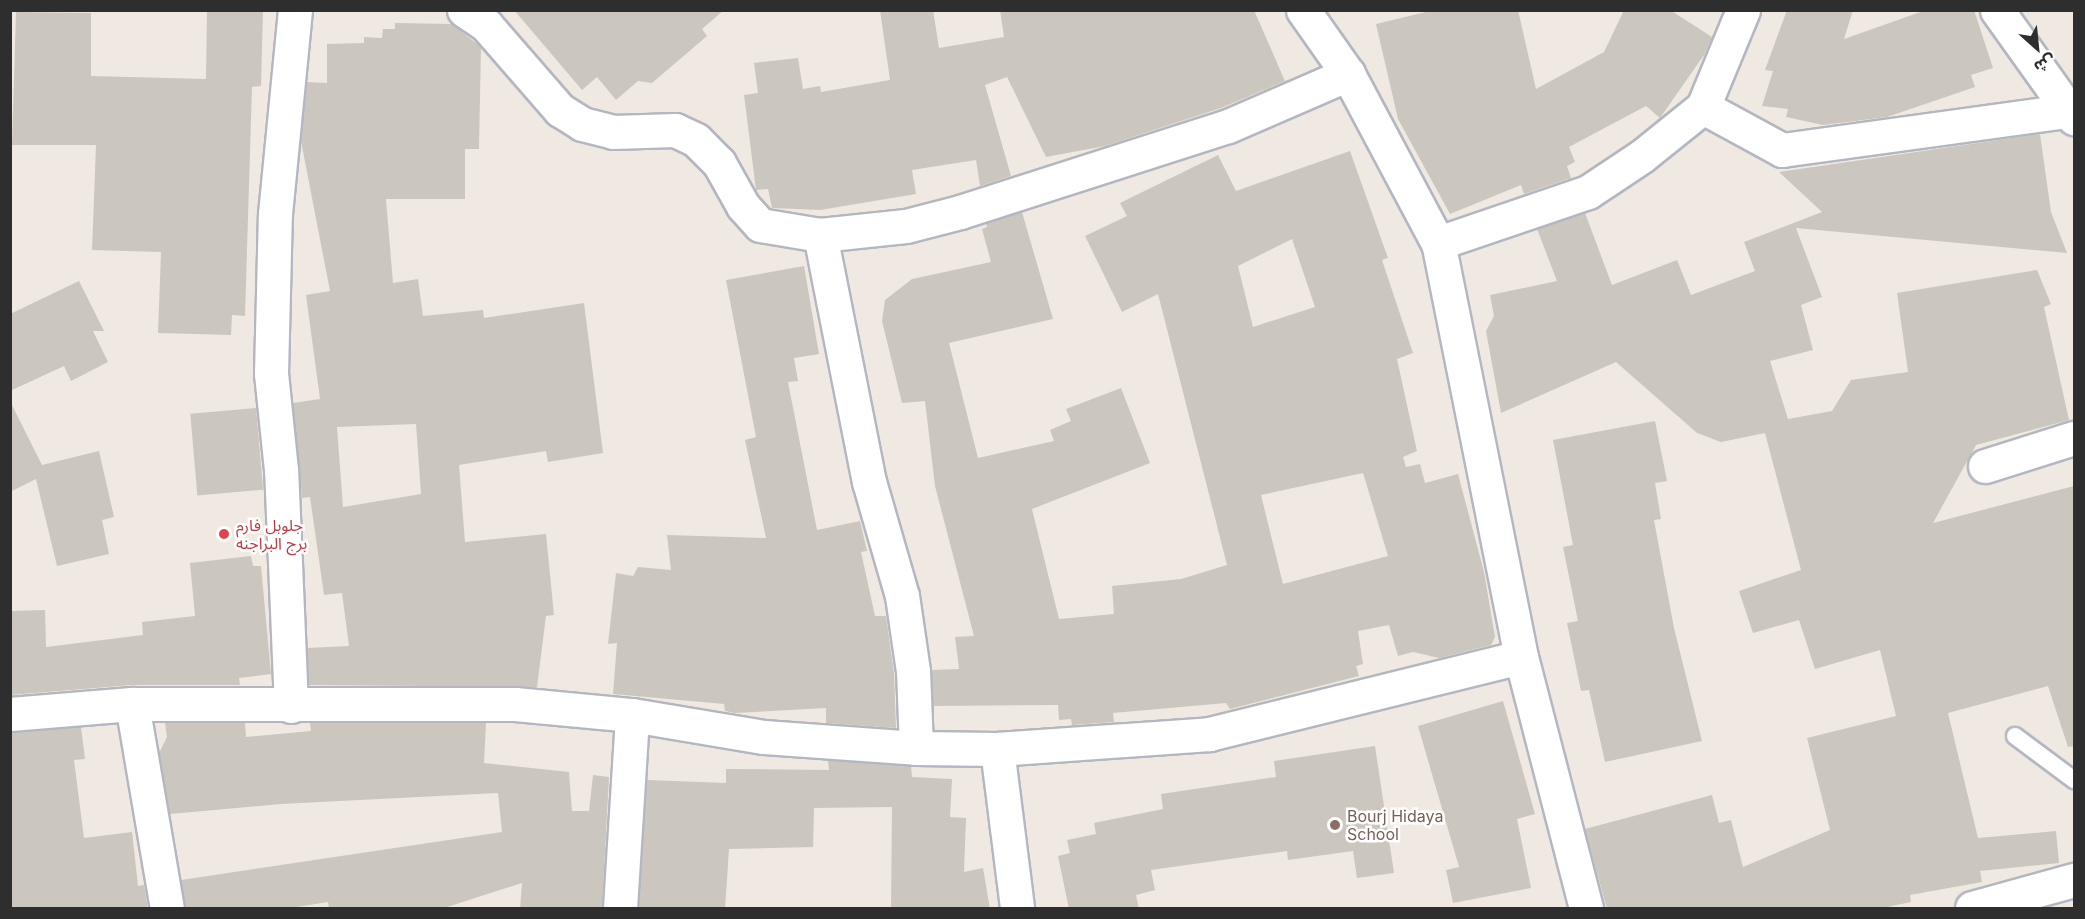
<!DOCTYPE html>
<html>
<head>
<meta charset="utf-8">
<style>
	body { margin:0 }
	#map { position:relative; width:2085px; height:919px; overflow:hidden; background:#efe9e1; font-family:Inter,"Noto Sans Arabic",sans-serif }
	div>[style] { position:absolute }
	.building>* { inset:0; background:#cbc7bf; transform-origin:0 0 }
	.roads { filter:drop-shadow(2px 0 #b4b7c1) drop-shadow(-2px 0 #b4b7c1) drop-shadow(0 2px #b4b7c1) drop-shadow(0 -2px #b4b7c1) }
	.service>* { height:16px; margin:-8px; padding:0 8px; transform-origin:8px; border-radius:8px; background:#fff }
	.minor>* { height:33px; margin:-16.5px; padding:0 16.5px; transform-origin:16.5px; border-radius:16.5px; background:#fff }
	.tertiary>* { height:33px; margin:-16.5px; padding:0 16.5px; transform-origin:16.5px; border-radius:16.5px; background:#fff }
	.dots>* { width:16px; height:16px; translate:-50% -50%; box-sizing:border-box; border:3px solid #fff; border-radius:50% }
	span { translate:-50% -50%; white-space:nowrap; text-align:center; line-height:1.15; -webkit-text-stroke:5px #fff; paint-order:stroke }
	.health-label { font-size:16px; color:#be3a42 }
	.left { translate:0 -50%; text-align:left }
	.education-label { font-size:16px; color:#785e54 }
	.frame { position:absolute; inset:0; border:12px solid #2e2e2e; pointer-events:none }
	.north { position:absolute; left:2007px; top:18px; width:60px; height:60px; -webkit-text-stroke:4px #fff; paint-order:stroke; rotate:153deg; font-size:16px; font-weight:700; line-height:24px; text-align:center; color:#2e2e2e }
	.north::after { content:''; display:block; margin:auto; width:21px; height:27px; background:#2e2e2e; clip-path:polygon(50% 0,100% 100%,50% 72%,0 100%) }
</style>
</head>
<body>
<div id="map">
	<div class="building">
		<div style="clip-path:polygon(207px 10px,263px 10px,261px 86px,252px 87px,245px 316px,232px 315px,231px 335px,158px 333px,161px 252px,92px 250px,96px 145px,12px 145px,16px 12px,91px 13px,91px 76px,206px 79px)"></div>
		<div style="clip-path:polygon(514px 10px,724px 10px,702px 29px,707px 36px,652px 83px,638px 81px,616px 100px,597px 77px,582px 90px)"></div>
		<div style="clip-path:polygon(880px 10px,933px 10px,939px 48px,1004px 37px,1000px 10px,1254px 10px,1285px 81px,1221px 108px,1105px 146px,1046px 157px,1007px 77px,985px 85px,1011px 176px,980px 186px,976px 160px,912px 170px,916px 194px,820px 210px,772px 208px,768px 189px,756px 190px,744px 95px,758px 93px,754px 63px,798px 58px,803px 89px,820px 86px,821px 92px,890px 80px)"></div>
		<div style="clip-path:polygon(1434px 10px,1518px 10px,1536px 89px,1604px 52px,1624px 10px,1670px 10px,1712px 37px,1704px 55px,1660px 118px,1646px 106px,1569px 147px,1575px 162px,1567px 166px,1571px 178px,1524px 194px,1521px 185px,1450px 214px,1398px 119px,1376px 24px)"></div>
		<div style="clip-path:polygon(1787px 10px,1853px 10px,1844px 39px,1926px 10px,1974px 10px,1993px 68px,1971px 75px,1975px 87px,1887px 117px,1823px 125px,1786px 117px,1788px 109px,1762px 106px,1773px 71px,1765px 70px)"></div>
		<div style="clip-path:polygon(evenodd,395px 23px,452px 24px,481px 47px,479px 149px,465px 149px,465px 199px,386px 199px,393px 283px,418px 279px,423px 316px,483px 310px,484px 318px,584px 303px,603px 453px,548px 462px,546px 451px,459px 465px,465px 542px,546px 534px,554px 615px,546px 616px,537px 687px,309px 685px,307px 648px,349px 646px,342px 593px,324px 595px,310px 497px,302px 498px,293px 403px,320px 399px,306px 295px,330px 291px,301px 141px,307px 82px,327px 83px,327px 44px,364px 43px,364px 37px,382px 38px,383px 29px,395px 29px,395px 23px,416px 424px,421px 494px,343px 507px,337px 427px,416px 424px)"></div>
		<div style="clip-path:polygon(2040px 134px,2051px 212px,2067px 253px,1796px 228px,1822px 297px,1801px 305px,1813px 350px,1770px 361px,1788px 419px,1832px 411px,1851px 380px,1908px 372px,1897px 293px,2037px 270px,2051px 304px,2044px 307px,2069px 420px,1976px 445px,1933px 523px,2074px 486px,2074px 746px,2068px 747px,2048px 686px,1948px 713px,1978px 838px,2056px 831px,2059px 863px,1980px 871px,1982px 882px,1910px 895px,1911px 902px,1878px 909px,1607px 909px,1585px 829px,1712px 795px,1719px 823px,1731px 820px,1743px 867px,1830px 830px,1807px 738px,1896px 716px,1880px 650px,1815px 669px,1799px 620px,1753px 633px,1739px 591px,1801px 570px,1765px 433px,1721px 442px,1697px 433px,1616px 362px,1501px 413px,1486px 331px,1494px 316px,1490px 295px,1557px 281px,1537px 229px,1585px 213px,1612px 285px,1677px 260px,1691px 295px,1755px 271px,1744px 242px,1822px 212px,1779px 172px)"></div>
		<div style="clip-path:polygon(evenodd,1350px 151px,1388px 258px,1382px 260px,1413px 353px,1397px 359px,1417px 451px,1403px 457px,1406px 467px,1420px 464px,1425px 483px,1458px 474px,1484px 572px,1495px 637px,1491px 645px,1439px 658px,1413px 652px,1398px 656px,1389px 625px,1358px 631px,1363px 664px,1356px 666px,1359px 676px,1230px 709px,1226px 703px,1113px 713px,1114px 722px,1072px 725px,1071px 719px,1059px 720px,1058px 705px,933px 706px,932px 670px,959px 669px,955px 637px,974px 636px,935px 486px,925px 401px,902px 403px,882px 321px,885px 300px,912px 279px,991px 262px,982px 229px,987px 227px,986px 223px,1022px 212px,1053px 319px,949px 343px,978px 458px,1054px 441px,1050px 430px,1071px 421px,1066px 409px,1121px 388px,1150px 463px,1032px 509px,1059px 619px,1114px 614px,1112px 586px,1181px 579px,1227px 565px,1158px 294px,1122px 312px,1085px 236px,1127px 216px,1120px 203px,1218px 155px,1236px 191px,1350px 151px,1292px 239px,1315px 307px,1253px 327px,1238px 266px,1292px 239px,1350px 151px,1363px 473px,1388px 556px,1283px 584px,1261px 495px,1363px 473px)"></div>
		<div style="clip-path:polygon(804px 266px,819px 354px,794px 358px,798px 381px,788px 382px,817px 530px,860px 521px,867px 551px,861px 552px,875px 616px,886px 616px,894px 673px,896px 728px,826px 723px,826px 708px,735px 713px,725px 711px,724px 704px,613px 694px,617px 643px,608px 644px,616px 573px,633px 576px,638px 567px,671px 570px,667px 535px,766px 538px,745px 440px,756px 437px,726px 280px)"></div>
		<div style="clip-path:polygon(79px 281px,104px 331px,93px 331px,108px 362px,71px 381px,64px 366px,10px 391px,10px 314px)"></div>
		<div style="clip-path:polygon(10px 401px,42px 465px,99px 451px,114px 517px,102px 520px,109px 554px,57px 566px,36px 479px,10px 492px)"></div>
		<div style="left:256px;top:408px;width:82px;height:66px;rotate:85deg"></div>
		<div style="clip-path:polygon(1655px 421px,1667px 481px,1655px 483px,1661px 519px,1654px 520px,1674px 628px,1702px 741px,1605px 762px,1589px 690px,1581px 691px,1567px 623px,1578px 621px,1563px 547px,1573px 545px,1553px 440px)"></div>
		<div style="clip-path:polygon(251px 556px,253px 566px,261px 566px,271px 674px,239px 678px,240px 685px,132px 685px,10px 695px,10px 611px,45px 610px,46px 647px,143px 635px,142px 622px,195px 616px,190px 563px)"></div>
		<div style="clip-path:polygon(1503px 701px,1535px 814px,1517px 819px,1531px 888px,1453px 903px,1446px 870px,1459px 867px,1418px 726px)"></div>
		<div style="clip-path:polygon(165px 723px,245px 723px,246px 737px,311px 731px,310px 723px,486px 723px,484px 763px,569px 772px,572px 811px,589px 811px,593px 775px,609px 777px,602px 909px,520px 909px,522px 883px,441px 909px,329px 909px,328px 902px,284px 909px,185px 909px,181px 880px,502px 832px,498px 793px,281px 804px,170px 814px,159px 753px,167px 737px)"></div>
		<div style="clip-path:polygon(81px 727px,85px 759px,74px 760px,84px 838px,132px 832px,138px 886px,144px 885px,148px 909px,10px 909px,10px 733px)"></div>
		<div style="clip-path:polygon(1375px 746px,1394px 873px,1357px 878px,1353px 851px,1288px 860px,1287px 851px,1151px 870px,1155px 890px,1136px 895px,1139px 909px,1069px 909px,1058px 856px,1070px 853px,1067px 840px,1096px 834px,1094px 823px,1163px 809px,1161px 794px,1276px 777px,1274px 761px)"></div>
		<div style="clip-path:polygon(828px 760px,911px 766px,912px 777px,952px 779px,950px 817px,966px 818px,964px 872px,983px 868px,990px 909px,891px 909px,892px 807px,814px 808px,813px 847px,729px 849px,725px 909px,639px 909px,647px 780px,726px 783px,726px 769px,829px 770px)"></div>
	</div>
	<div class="roads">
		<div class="service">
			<div style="left:2015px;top:736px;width:74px;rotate:36.7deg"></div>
		</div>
		<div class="minor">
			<div style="left:464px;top:10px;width:27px;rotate:34deg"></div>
			<div style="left:486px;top:25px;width:113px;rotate:49deg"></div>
			<div style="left:560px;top:110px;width:26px;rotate:32deg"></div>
			<div style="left:582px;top:124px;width:32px;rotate:14deg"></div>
			<div style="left:613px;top:132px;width:62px;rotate:-1.8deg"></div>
			<div style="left:675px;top:130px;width:23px;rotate:25deg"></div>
			<div style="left:696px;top:140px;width:33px;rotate:45deg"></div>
			<div style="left:719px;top:163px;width:49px;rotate:60.8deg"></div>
			<div style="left:743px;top:206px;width:25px;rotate:48deg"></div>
			<div style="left:760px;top:225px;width:61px;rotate:9.5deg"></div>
			<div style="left:1303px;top:10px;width:78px;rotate:54.9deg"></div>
			<div style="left:1348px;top:74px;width:191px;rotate:62deg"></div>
			<div style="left:1997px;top:10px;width:133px;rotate:54.5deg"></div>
			<div style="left:1703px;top:107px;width:90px;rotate:28.6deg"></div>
			<div style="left:1782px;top:150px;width:295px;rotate:-7.8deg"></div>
			<div style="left:1985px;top:466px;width:93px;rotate:-17.5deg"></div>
			<div style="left:132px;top:704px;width:207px;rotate:80.3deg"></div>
			<div style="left:291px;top:706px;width:236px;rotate:-92.4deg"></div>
			<div style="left:281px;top:470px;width:97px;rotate:-95.9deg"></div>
			<div style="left:271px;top:374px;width:160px;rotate:-88.6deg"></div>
			<div style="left:275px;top:214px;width:205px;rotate:-84.4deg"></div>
			<div style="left:10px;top:714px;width:122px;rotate:-4.7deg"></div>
			<div style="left:132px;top:704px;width:383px"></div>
			<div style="left:515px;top:704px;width:118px;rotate:5.4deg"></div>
			<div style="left:632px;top:715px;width:134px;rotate:9.5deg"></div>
			<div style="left:764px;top:737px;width:152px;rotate:4.1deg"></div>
			<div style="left:916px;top:748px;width:81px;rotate:0.7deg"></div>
			<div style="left:997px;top:749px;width:213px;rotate:-4deg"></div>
			<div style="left:1209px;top:734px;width:321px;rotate:-13.9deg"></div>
			<div style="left:916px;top:748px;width:77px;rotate:-92.2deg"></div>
			<div style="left:913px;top:671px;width:76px;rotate:-98.3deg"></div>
			<div style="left:902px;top:596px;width:119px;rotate:-106.1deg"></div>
			<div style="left:869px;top:482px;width:252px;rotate:-101.2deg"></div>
			<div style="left:820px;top:235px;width:86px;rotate:-6deg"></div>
			<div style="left:906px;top:226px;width:56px;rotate:-14.5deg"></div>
			<div style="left:960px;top:212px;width:281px;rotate:-17.8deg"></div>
			<div style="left:1228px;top:126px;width:131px;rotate:-23.4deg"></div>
			<div style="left:997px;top:749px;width:160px;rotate:82.8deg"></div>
			<div style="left:620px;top:908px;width:193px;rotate:-86.4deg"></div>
			<div style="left:1972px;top:908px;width:106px;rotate:-15.4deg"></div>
		</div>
		<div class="tertiary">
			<div style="left:1586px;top:908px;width:259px;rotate:-104.5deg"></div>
			<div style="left:1521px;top:657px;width:422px;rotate:-101.3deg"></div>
			<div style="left:1438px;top:243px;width:158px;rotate:-18.8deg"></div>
			<div style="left:1588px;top:192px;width:65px;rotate:-33.7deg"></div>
			<div style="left:1642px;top:156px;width:78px;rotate:-38.8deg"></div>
			<div style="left:1703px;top:107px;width:105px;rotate:-67.6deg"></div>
		</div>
	</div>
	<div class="dots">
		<div style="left:224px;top:534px;background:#e0444e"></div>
		<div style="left:1335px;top:825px;background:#8d6e63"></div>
	</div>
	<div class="health-label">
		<span class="left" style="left:236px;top:534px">جلوبل فارم<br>برج البراجنه</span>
	</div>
	<div class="education-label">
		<span class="left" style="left:1347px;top:825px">Bourj Hidaya<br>School</span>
	</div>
	<div class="frame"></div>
	<div class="north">ش</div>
</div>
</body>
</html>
